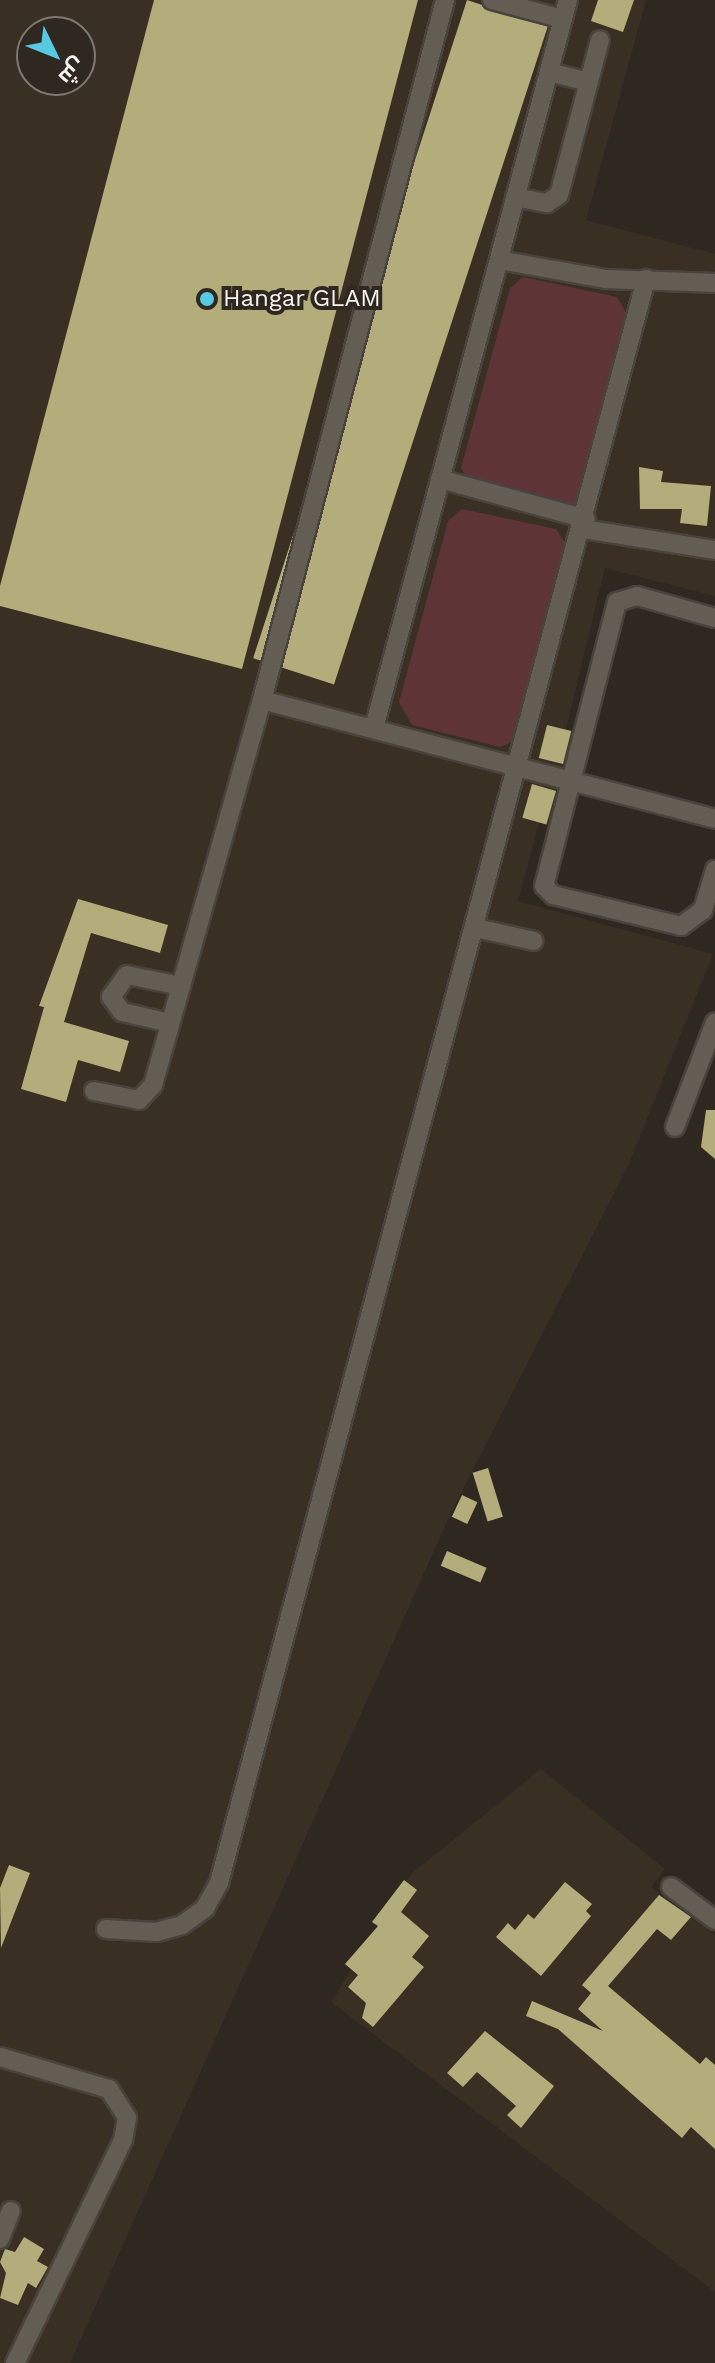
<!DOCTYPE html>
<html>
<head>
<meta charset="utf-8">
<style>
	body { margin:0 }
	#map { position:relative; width:715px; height:2363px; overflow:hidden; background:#2e2820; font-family:"Work Sans",Cairo,sans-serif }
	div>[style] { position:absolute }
	.built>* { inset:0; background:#392f22 }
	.green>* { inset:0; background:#5f3437 }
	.building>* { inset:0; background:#b3ac7b; transform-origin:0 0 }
	.roads { filter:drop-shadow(2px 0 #48433c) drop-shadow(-2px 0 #48433c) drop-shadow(0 2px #48433c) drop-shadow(0 -2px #48433c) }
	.minor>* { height:18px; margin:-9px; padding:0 9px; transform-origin:9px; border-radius:9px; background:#645d54 }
	.dots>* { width:22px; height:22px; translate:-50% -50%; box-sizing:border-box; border:4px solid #2e2820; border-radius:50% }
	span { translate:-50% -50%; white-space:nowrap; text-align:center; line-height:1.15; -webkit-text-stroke:8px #2e2820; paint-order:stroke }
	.poi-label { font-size:24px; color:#f7f3ee }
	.left { translate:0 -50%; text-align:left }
	.north { position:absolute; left:16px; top:16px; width:80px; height:80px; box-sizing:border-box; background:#2e2820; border:2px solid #7e7972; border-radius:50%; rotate:133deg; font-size:22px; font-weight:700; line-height:32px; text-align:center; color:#f7f3ee }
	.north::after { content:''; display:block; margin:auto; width:28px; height:36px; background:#57c9e2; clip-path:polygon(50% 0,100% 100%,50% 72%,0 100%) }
</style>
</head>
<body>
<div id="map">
	<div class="built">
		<div style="clip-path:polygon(evenodd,0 0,646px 0,586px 220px,715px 254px,715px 596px,605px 568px,566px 729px,576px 733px,551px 826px,539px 823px,518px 901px,713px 954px,629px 1164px,451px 1513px,70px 2363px,0 2363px,0 0,32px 32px,80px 32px,80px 80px,32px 80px,32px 32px)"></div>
		<div style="clip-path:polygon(541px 1769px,665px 1869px,651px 1887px,715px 1935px,715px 2292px,331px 2002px,411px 1874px)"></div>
	</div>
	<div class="green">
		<div style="clip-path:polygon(523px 277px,617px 297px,627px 314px,577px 505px,561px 512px,474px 490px,461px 468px,510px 288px)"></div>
		<div style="clip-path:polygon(462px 509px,556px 529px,568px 548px,517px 740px,500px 747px,412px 725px,399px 702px,448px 521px)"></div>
	</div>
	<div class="building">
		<div style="clip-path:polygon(154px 0,418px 0,242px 669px,0 606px,0 586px)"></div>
		<div style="left:467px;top:0;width:85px;height:692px;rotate:18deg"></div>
		<div style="clip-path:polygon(598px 0,634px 0,623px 32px,591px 21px)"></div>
		<div style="clip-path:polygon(639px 467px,663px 471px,661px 482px,711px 486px,707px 526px,680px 523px,682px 509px,640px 509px)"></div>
		<div style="left:547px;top:725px;width:25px;height:34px;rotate:14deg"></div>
		<div style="left:532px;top:784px;width:25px;height:35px;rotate:16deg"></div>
		<div style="clip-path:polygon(78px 899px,168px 925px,160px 953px,91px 933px,64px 1022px,129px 1041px,120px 1072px,78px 1060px,66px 1102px,21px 1089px,44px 1007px,39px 1006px)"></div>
		<div style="clip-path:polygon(706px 1110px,715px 1110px,715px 1159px,701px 1147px)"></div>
		<div style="left:488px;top:1468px;width:51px;height:16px;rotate:73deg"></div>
		<div style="left:462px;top:1495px;width:17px;height:24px;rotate:25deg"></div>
		<div style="left:447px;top:1551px;width:43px;height:16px;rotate:23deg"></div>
		<div style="clip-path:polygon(9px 1865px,30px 1873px,1px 1948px,0 1888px)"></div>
		<div style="clip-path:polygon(404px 1880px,417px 1890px,401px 1912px,429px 1936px,412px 1957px,424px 1967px,373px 2027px,362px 2018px,366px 2003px,348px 1987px,358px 1975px,345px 1964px,378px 1926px,372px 1922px)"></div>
		<div style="clip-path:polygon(565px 1882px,592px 1904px,586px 1911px,591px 1916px,541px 1976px,496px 1937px,508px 1923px,515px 1930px,528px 1914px,534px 1919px)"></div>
		<div style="clip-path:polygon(659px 1895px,691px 1917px,671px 1940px,657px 1929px,608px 1986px,700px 2064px,706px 2057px,715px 2065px,715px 2149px,691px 2127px,682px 2138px,558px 2029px,526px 2016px,532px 2001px,603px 2031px,578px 2009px,591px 1993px,582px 1985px)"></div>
		<div style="clip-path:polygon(485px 2031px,554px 2086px,521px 2128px,507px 2115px,516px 2106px,477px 2072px,463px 2087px,447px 2073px)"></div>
		<div style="clip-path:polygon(24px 2237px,44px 2249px,37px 2261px,48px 2267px,36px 2288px,28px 2283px,18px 2305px,0 2298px,6px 2273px,0 2262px,5px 2249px,15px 2252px)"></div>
	</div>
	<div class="roads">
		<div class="minor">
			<div style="left:492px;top:0;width:73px;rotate:15deg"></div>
			<div style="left:549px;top:72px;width:41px;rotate:14deg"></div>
			<div style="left:515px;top:197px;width:33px;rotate:11deg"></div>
			<div style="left:547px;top:203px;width:14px;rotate:-34deg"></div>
			<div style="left:559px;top:195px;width:160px;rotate:-75.2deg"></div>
			<div style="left:499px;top:260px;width:109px;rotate:10.1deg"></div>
			<div style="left:606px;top:279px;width:109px;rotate:2.1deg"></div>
			<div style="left:440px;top:479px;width:151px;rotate:15.3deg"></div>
			<div style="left:584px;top:529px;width:133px;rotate:9.1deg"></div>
			<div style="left:715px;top:618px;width:81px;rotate:-164.2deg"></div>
			<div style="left:637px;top:596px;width:21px;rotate:163deg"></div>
			<div style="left:617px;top:602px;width:293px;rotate:104.4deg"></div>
			<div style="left:544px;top:886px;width:13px;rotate:45deg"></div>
			<div style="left:553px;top:895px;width:132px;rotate:13.6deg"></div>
			<div style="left:681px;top:926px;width:27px;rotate:-36deg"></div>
			<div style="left:703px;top:910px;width:42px;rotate:-73.3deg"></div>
			<div style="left:262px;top:700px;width:468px;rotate:14.7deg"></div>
			<div style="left:374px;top:728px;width:753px;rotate:-75.08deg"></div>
			<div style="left:476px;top:928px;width:59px;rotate:12.6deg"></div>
			<div style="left:170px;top:1023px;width:49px;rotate:-167.1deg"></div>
			<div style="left:122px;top:1012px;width:19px;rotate:-126deg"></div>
			<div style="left:111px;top:997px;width:27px;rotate:-54deg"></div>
			<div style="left:127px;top:975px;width:55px;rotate:11.5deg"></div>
			<div style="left:94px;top:1091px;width:46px;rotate:11.3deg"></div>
			<div style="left:139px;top:1100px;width:21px;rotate:-47deg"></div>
			<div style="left:153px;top:1085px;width:400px;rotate:-74.2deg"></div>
			<div style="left:262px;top:700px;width:724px;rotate:-75.35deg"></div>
			<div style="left:675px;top:1127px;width:112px;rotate:-69.1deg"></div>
			<div style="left:671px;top:1887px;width:55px;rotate:36.9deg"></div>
			<div style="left:106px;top:1929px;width:50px;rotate:3.4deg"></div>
			<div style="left:156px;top:1932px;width:27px;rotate:-15deg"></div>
			<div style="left:182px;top:1925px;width:29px;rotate:-36deg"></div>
			<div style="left:205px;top:1908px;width:29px;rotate:-61deg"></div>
			<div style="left:219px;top:1883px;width:1660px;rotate:-75.09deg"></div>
			<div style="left:0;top:2057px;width:114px;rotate:16.4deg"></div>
			<div style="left:109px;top:2089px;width:34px;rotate:58deg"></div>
			<div style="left:127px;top:2118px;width:22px;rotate:100deg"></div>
			<div style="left:123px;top:2140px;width:248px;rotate:115.8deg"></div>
			<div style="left:0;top:2239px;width:30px;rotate:-69deg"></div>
		</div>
	</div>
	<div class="dots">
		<div style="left:207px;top:299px;background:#57c9e2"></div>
	</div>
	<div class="poi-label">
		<span class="left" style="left:223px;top:299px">Hangar GLAM</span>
	</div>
	<div class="north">ش</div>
</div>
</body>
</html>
